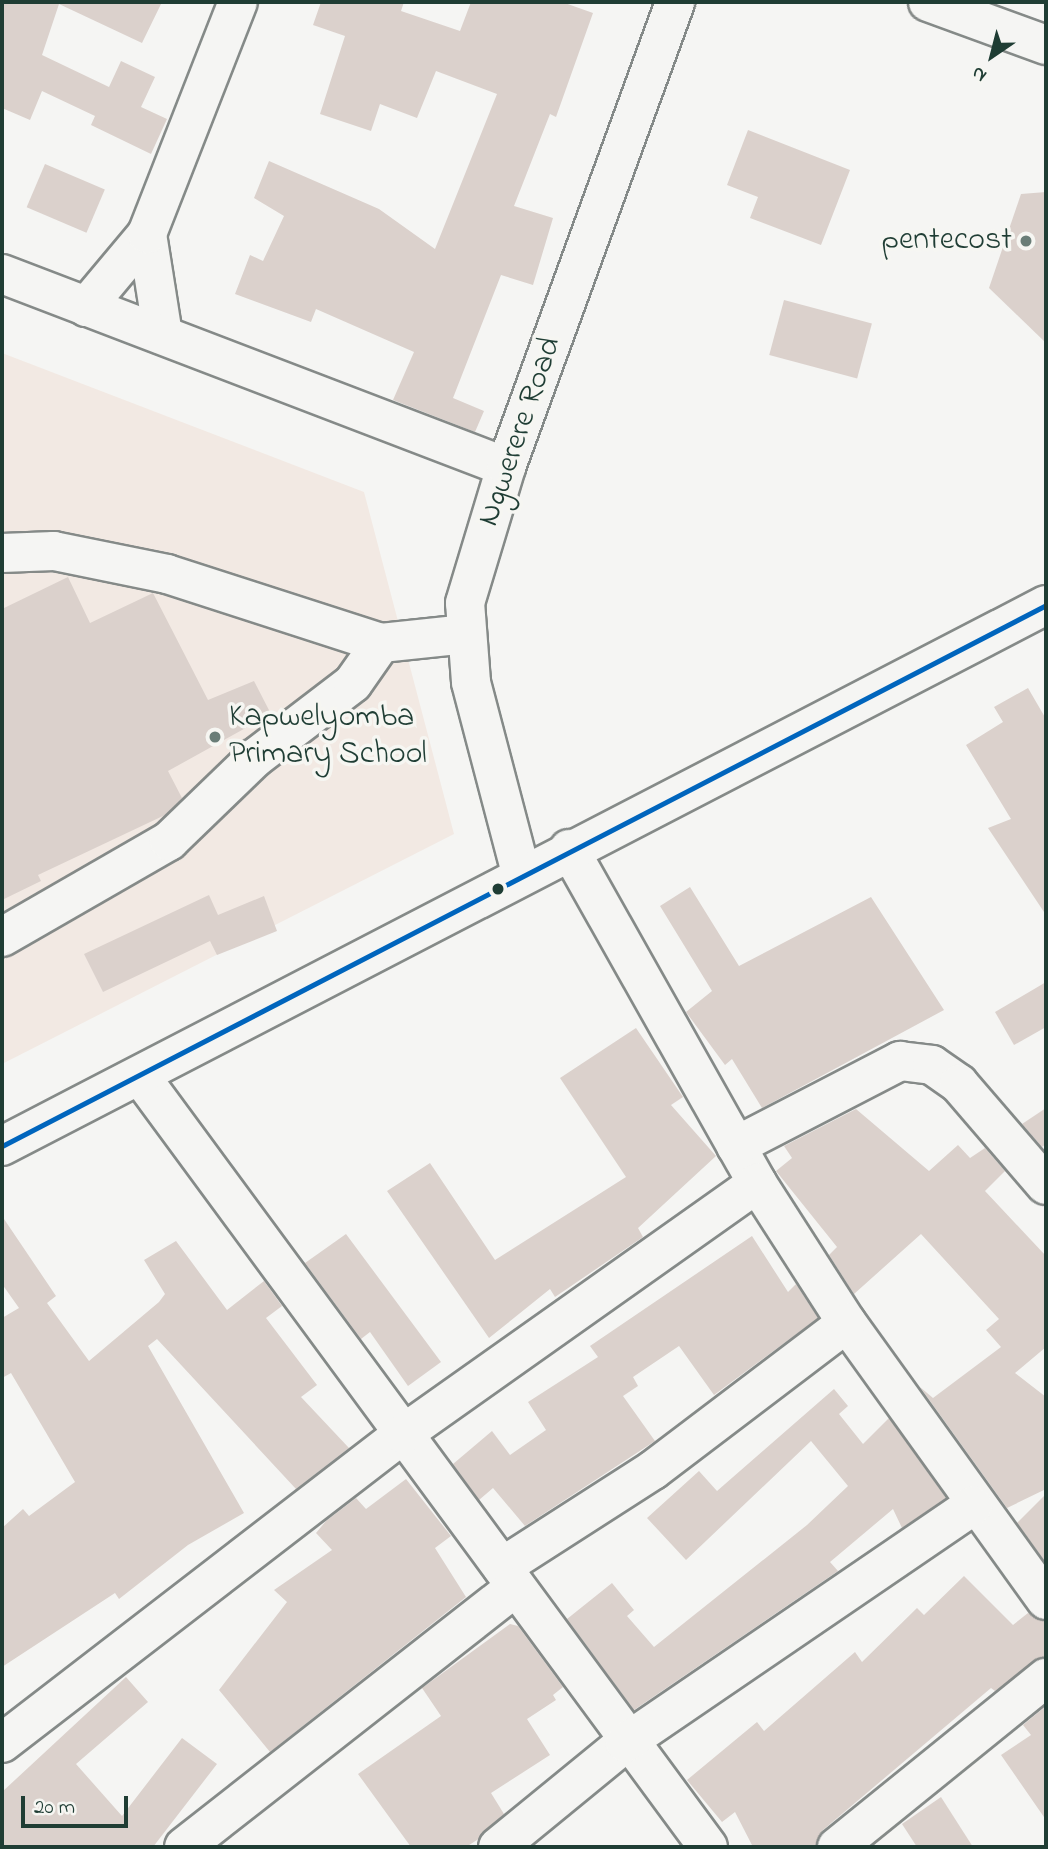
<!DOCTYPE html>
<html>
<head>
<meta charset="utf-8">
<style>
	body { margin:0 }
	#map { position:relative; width:1048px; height:1849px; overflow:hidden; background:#f5f5f3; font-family:"Indie Flower",sans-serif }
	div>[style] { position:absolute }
	.built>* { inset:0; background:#f2e9e3 }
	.building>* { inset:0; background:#dbd1cc; transform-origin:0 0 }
	.roads { filter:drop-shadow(2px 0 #858a88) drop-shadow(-2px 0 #858a88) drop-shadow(0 2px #858a88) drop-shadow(0 -2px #858a88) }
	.minor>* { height:38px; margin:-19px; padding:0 19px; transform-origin:19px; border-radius:19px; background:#f5f5f3 }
	.bus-1>* { height:5px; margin:-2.5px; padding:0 2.5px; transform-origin:2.5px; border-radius:2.5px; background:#0065bd }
	.dots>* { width:19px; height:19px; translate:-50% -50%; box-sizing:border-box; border:4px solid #f6f6f2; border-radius:50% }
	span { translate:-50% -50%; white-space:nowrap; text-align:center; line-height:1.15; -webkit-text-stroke:7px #f6f6f2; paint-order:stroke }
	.poi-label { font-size:32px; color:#1f3d34 }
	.right { translate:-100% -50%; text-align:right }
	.left { translate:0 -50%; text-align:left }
	.street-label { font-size:32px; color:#1f3d34 }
	.frame { position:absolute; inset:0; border:4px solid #1f3d34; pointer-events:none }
	.north { position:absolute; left:957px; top:21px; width:70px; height:70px; -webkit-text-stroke:5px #f6f6f2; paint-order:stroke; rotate:215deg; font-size:19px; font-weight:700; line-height:28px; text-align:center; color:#1f3d34 }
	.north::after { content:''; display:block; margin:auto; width:24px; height:32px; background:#1f3d34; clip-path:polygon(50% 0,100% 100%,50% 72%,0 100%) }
	.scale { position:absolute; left:21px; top:1796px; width:107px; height:32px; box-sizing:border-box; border:4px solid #1f3d34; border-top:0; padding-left:9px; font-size:21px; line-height:24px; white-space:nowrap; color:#1f3d34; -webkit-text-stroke:5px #f6f6f2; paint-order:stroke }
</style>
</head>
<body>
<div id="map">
	<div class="built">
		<div style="clip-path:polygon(2px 353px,364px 492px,454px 834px,2px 1064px)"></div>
	</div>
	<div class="building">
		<div style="clip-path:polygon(2px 2px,162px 2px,142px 43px,59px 4px,42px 55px,109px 87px,121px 61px,155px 77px,141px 107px,167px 119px,151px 154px,91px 125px,95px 116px,42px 91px,30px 120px,2px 108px)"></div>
		<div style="clip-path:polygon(321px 2px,404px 2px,401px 11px,460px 31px,471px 2px,562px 2px,593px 13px,556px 117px,550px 114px,514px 206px,553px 218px,533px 285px,501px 275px,453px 398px,484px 411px,475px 432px,393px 400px,414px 352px,316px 309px,311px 322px,235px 294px,250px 255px,263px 261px,284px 216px,254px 198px,269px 161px,379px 209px,435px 249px,497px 94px,436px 71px,417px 118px,380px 104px,371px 131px,320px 114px,345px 36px,313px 25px)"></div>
		<div style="clip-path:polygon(748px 130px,850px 170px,821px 245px,750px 218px,758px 197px,727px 185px)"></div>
		<div style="left:45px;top:164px;width:65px;height:47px;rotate:23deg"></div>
		<div style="clip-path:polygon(1046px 192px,1046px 343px,989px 288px,1021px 194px)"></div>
		<div style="left:784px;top:300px;width:91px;height:57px;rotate:15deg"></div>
		<div style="clip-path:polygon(68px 577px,90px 623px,153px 593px,208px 700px,254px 681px,271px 714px,168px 771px,182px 798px,165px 815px,38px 875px,41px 881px,2px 900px,2px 609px)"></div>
		<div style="clip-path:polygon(1028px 688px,1046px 719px,1046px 915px,988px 828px,1011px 819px,966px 745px,1003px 722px,994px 707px)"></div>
		<div style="clip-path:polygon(690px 887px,739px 966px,871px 897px,944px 1010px,762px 1108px,732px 1059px,725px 1065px,686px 1012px,712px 991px,660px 906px)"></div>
		<div style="clip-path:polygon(209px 895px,218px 915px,264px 896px,277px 931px,217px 955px,210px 941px,103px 992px,84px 954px)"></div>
		<div style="clip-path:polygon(1046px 982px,1046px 1027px,1014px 1045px,995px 1012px)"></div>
		<div style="clip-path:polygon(636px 1028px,683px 1097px,671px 1105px,716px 1156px,638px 1228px,643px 1237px,555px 1297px,550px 1289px,489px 1338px,387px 1191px,430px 1163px,495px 1260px,626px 1177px,560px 1078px)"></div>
		<div style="clip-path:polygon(1046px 1108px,1046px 1144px,1042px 1147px,1022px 1124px)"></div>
		<div style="clip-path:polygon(856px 1109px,929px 1171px,958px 1145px,970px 1158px,985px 1148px,1005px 1171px,985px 1191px,1046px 1256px,1046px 1347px,1015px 1373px,1046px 1397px,1046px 1489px,1007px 1508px,920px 1387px,933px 1398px,1001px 1347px,986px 1330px,999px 1319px,921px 1234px,854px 1294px,829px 1255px,837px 1247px,776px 1171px,792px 1158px,784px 1146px)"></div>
		<div style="clip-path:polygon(2px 1216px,56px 1296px,47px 1303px,89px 1361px,159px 1302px,165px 1294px,144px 1260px,176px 1241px,227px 1310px,264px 1281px,282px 1306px,266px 1318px,317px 1385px,301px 1397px,349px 1448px,296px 1489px,157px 1339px,148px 1346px,244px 1513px,188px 1545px,119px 1599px,115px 1593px,2px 1667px,2px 1528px,23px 1509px,29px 1516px,75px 1482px,11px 1373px,2px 1378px,2px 1318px,19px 1308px,2px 1284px)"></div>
		<div style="clip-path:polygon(346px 1234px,441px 1362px,408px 1386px,370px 1332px,361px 1339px,305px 1263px)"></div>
		<div style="clip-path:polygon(752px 1236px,788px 1292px,796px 1284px,818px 1318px,714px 1395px,679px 1346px,633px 1377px,638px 1386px,623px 1396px,655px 1441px,525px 1526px,493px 1488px,479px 1500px,453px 1464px,492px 1431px,510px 1455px,546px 1430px,528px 1402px,598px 1357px,590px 1346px)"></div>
		<div style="clip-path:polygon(834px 1389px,848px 1406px,839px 1414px,863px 1444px,889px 1418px,946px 1498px,902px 1528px,893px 1509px,830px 1562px,838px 1571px,634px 1710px,567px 1619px,612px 1583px,634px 1610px,627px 1616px,654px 1647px,807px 1525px,848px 1486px,811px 1441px,686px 1560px,647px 1518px,699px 1471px,717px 1491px)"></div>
		<div style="clip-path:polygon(406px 1479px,451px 1536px,435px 1548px,466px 1597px,270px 1752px,219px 1690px,287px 1602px,274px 1590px,332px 1550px,316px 1533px,326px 1521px,356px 1498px,366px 1509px)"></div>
		<div style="clip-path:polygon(1046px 1494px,1046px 1563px,1017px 1523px)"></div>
		<div style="clip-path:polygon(964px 1576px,1013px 1625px,1028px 1613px,1046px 1622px,1046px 1657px,995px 1691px,991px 1688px,823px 1830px,816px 1847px,753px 1847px,735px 1812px,722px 1822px,687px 1780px,757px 1722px,764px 1731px,855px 1652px,862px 1662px,917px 1608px,924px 1615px)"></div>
		<div style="clip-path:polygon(510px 1624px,518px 1626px,563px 1687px,553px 1695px,556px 1700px,527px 1719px,550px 1755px,491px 1793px,504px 1814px,477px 1840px,466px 1847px,411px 1847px,358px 1774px,441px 1716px,422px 1688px)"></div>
		<div style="clip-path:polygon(126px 1677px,148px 1702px,76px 1764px,122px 1816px,182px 1738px,217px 1764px,153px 1847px,2px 1847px,2px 1792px)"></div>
		<div style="clip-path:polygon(1046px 1706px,1046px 1820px,1001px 1755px,1031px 1735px,1023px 1725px)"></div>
		<div style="clip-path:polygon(941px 1797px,973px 1847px,917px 1847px,902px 1824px)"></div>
	</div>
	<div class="roads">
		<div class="minor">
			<div style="left:928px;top:2px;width:126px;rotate:20deg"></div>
			<div style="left:147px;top:234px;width:102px;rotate:81deg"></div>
			<div style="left:2px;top:274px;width:540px;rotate:20.95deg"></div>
			<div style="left:86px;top:307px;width:95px;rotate:-50.1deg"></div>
			<div style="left:147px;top:234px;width:249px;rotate:-68.6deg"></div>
			<div style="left:2px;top:553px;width:52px;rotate:-2.2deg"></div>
			<div style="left:54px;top:551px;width:115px;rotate:11.5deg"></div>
			<div style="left:167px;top:574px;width:225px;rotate:17.9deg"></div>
			<div style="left:381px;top:643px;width:86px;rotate:-6deg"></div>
			<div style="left:569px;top:849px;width:383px;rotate:60.6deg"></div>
			<div style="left:757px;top:1183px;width:166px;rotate:57.3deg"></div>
			<div style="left:847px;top:1323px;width:341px;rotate:54.3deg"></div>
			<div style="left:521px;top:873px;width:197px;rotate:-104.7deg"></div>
			<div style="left:471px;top:682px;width:79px;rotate:-94.3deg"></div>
			<div style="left:465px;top:603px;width:142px;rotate:-73.2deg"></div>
			<div style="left:506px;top:467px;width:495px;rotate:-70deg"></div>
			<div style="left:2px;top:937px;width:193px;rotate:-29.9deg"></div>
			<div style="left:169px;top:841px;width:120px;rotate:-44deg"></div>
			<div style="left:255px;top:758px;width:123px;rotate:-37.4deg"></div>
			<div style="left:353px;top:683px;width:49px;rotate:-55deg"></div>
			<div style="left:141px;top:1077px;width:956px;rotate:53.63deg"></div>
			<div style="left:2px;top:1146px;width:1176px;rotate:-27.39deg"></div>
			<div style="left:736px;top:1146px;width:185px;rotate:-27.4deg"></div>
			<div style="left:900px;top:1061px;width:32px;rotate:7deg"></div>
			<div style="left:932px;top:1065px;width:33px;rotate:35deg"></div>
			<div style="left:959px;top:1084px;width:133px;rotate:49.3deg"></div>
			<div style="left:502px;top:1567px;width:179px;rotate:-32.7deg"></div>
			<div style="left:653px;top:1470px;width:243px;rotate:-37.2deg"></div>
			<div style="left:2px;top:1743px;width:506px;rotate:-37.62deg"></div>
			<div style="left:403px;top:1434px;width:434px;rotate:-35.3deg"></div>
			<div style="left:184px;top:1847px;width:421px;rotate:-38.1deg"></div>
			<div style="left:498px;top:1847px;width:164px;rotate:-39.3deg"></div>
			<div style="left:625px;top:1743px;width:421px;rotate:-34.3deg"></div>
			<div style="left:837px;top:1847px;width:269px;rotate:-39deg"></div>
		</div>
	</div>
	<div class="bus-1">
		<div style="left:2px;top:1146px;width:1176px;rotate:-27.39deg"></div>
	</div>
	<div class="dots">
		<div style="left:1026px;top:241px;background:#6a7d77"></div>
		<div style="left:215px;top:737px;background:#6a7d77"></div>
		<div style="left:498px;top:889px;background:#1f3d34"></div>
	</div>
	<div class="poi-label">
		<span class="right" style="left:1012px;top:241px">pentecost</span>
		<span class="left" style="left:229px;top:737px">Kapwelyomba<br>Primary School</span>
	</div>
	<div class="street-label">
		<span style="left:521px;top:432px;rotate:-71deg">Ngwerere Road</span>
	</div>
	<div class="frame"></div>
	<div class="north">N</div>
	<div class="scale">20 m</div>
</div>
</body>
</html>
